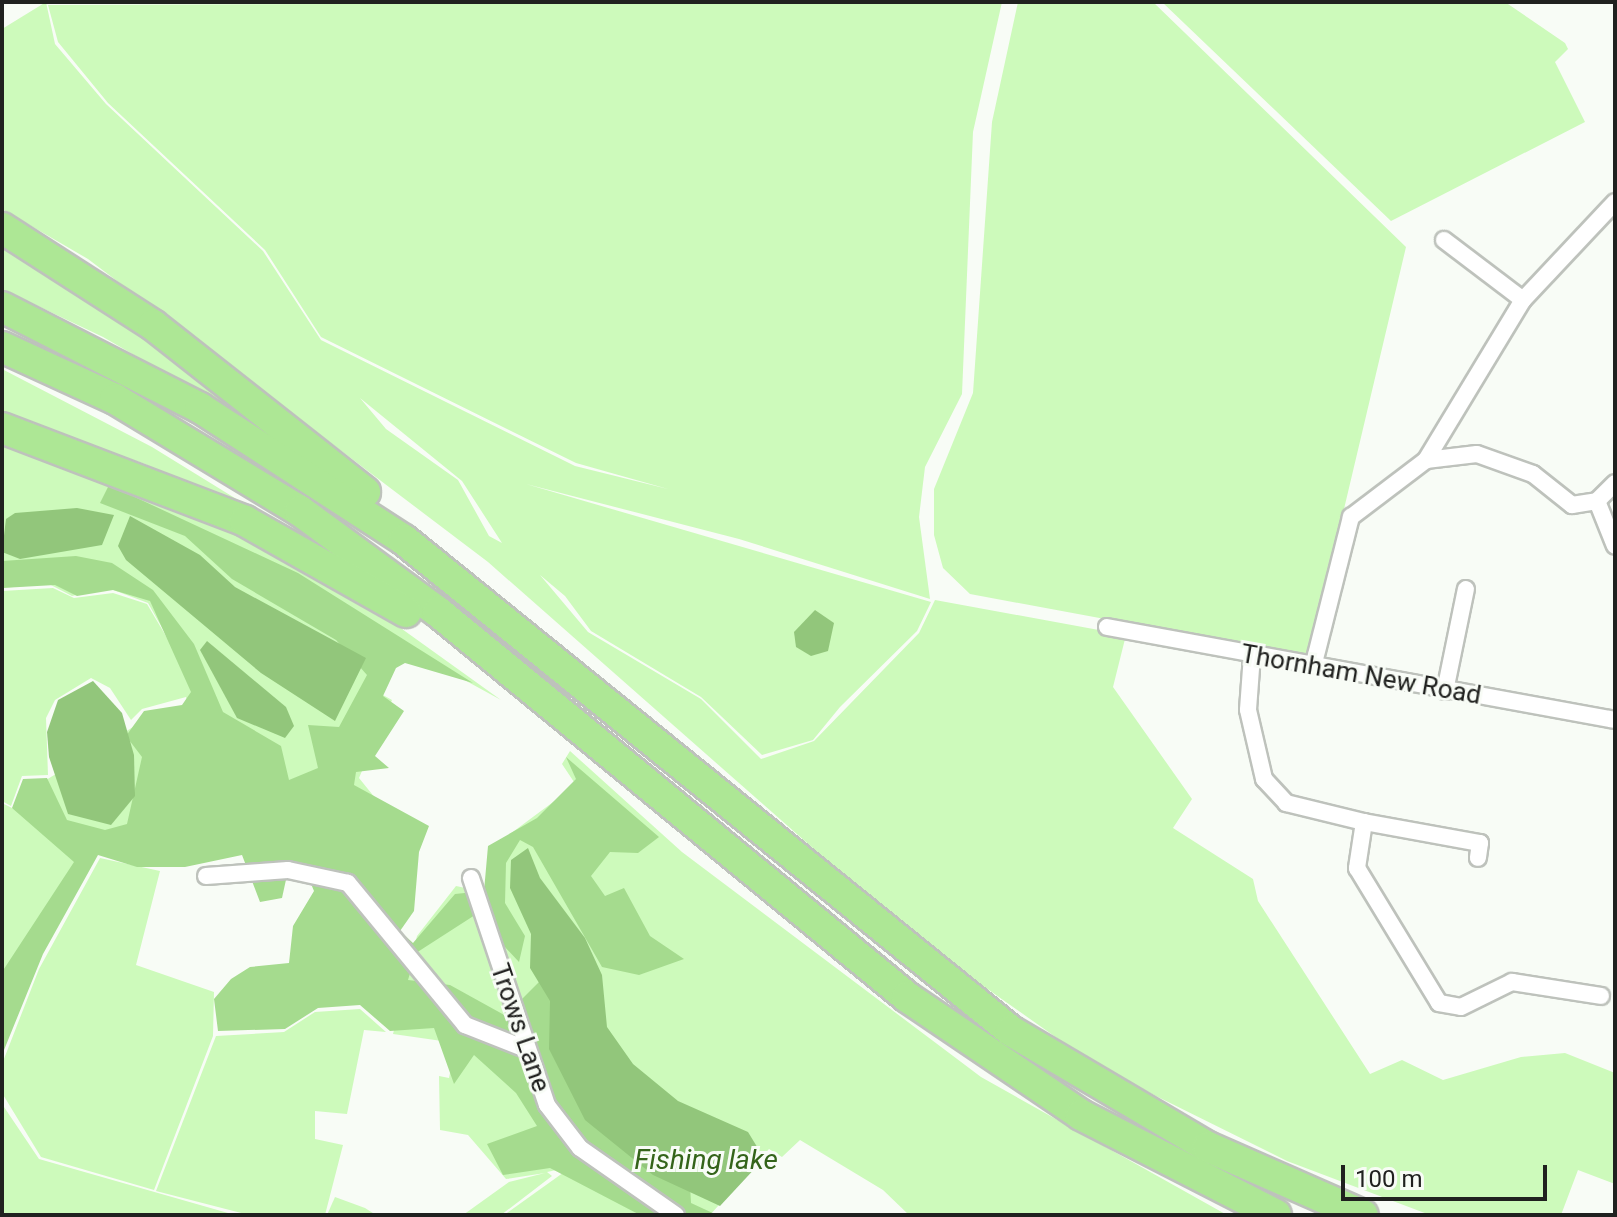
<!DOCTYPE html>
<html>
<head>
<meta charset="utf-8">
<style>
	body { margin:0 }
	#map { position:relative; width:1617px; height:1217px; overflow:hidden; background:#f8fcf6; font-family:Roboto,sans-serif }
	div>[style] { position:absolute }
	.green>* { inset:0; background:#cdfabb }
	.forest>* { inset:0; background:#a5db8e }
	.water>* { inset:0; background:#92c67b }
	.roads { filter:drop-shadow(2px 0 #bec2bc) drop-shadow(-2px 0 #bec2bc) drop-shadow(0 2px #bec2bc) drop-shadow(0 -2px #bec2bc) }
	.minor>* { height:16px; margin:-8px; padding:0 8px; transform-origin:8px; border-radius:8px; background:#fff }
	.motorway>* { height:30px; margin:-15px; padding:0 15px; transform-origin:15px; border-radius:15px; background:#ade795 }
	span { translate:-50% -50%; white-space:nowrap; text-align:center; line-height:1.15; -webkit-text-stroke:6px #f8fcf6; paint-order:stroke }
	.street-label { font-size:26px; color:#20211f }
	.water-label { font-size:28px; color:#34641a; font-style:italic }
	.frame { position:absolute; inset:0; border:4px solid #20211f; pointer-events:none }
	.scale { position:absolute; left:1341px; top:1165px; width:206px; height:36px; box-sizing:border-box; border:4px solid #20211f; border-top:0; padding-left:10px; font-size:24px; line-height:28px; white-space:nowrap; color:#20211f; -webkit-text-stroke:6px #f8fcf6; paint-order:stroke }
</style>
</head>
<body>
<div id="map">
	<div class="green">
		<div style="clip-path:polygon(evenodd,46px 2px,55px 44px,106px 104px,263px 251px,321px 340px,575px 466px,668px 489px,576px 463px,321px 337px,265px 250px,108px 103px,58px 42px,48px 5px,1002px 2px,973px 132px,962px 394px,925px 467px,919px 517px,930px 599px,739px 539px,526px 484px,931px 602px,917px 631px,840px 707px,813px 740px,762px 755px,701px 697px,591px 631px,565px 596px,540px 575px,588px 632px,701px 699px,761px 759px,814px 741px,919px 633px,935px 600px,1126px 635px,1113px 687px,1192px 799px,1173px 828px,1253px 879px,1258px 901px,1370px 1074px,1402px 1060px,1443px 1080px,1521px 1057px,1565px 1053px,1615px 1073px,1615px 1184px,1578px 1170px,1561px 1215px,1430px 1215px,1287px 1161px,1156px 1096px,1084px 1057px,969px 976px,882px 909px,488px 562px,88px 259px,2px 209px,2px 29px,46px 2px,360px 398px,462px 481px,502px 543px,489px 536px,458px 480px,386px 429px,360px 398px)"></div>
		<div style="clip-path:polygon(1018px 2px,1153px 2px,1406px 247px,1309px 657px,970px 594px,943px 568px,934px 535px,934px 489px,973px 393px,992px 122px)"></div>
		<div style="clip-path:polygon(1162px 2px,1505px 2px,1565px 43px,1568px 49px,1555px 62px,1585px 122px,1391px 221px)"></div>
		<div style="clip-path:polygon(2px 239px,72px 279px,308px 455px,103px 337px,2px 289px)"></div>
		<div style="clip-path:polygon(2px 369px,152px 447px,329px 556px,145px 464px,2px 415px)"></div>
		<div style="clip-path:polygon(2px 444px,199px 516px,363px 601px,501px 700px,395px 642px,372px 689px,392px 700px,359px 778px,380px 804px,241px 854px,87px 850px,2px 1036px,2px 803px,26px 815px,46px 780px,138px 724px,188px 706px,186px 697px,142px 709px,131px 720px,110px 688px,91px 678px,55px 700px,46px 718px,48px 775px,22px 776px,11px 806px,2px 801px,2px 591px,53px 588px,74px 598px,113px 593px,147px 604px,179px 658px,148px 603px,108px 588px,72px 596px,49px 584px,2px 588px)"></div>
		<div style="clip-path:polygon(570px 751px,682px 852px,981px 1077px,1227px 1215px,909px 1215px,883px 1190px,800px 1140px,782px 1157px,769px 1149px,710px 1215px,570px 1167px,547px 1172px,552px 1176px,501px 1215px,463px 1215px,509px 1182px,545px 1173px,506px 1179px,468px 1135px,440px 1130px,439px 1076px,449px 1078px,456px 1043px,393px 1034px,417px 936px,456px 886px,489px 893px,491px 848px,576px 785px,562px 764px)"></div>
		<div style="clip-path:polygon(100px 858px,160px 871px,136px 965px,214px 992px,213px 1036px,154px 1190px,41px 1157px,2px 1093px,2px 1064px,39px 969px)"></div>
		<div style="clip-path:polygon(360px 1009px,386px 1032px,364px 1030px,347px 1114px,315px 1111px,315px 1139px,343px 1145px,325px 1215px,249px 1215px,156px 1191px,216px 1036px,284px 1032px,315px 1012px)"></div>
		<div style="clip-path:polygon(2px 1104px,39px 1159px,235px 1215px,2px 1215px)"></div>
		<div style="clip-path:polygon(567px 1170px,640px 1215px,504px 1215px)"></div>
		<div style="clip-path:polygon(335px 1197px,365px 1208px,376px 1215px,327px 1215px)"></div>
	</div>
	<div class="forest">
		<div style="clip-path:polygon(109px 485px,298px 573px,473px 683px,405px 663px,396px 668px,383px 696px,404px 711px,375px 756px,389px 768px,356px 772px,354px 785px,429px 826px,419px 852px,414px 911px,400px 931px,413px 943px,455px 894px,484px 891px,488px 846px,537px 818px,576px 779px,566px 757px,659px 837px,638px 853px,610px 852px,591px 876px,605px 896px,624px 888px,650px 936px,684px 959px,639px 975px,602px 967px,533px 847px,520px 840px,506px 863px,505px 903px,525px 936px,519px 962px,475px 915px,416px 953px,408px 980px,450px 985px,526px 1027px,518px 1003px,539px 982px,555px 993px,552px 1035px,690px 1185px,691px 1203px,717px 1215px,640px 1215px,550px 1168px,503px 1175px,487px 1144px,537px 1126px,516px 1093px,474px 1055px,454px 1084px,434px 1028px,390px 1031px,360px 1005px,318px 1008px,285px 1029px,218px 1031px,214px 999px,231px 979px,250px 967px,289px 963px,293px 926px,314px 891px,304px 867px,289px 866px,282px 898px,260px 902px,242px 855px,185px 867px,137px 867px,98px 855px,43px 954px,2px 1055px,2px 972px,74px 862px,12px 808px,23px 779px,47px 778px,67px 820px,105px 830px,127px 824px,142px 757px,126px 736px,144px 711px,182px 705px,191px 692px,150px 601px,113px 590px,77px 596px,55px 585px,2px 588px,2px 561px,76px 556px,112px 563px,153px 590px,194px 644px,223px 712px,281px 746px,289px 780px,318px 768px,308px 725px,339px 727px,367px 675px,336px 640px,232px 579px,185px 536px,100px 503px)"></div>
	</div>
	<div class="water">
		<div style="clip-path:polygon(77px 508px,114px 515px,102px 545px,20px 559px,2px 552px,6px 519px,15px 513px)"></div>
		<div style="clip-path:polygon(130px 516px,200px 555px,235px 587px,366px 658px,335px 721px,261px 673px,126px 560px,118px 546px)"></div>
		<div style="clip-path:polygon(815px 610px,834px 623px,828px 651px,811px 656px,796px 647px,794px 632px)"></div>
		<div style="clip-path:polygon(207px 641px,286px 707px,294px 726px,285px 738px,237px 718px,200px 650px)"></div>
		<div style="clip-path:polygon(93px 681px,122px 713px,134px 755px,135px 796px,111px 825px,68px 814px,49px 757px,47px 732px,58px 700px)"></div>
		<div style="clip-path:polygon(528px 848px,540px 878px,585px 938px,602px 975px,607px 1027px,633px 1064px,678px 1101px,748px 1132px,759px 1150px,759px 1164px,720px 1206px,653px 1175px,585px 1120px,549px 1049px,550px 1001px,530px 968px,531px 934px,510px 888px,511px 860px)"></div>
	</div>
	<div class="roads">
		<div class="minor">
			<div style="left:1444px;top:240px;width:99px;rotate:37.2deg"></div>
			<div style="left:1426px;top:460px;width:51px;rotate:-6.7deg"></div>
			<div style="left:1477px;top:454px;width:59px;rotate:19.7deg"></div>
			<div style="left:1533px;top:474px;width:50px;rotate:38.5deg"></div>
			<div style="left:1572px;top:505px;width:25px;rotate:-9deg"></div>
			<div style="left:1597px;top:501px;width:25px;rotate:-45deg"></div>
			<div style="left:1597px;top:501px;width:48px;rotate:68.2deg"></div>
			<div style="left:1107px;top:627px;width:516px;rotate:10.37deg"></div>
			<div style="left:1252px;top:655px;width:55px;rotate:94.2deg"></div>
			<div style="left:1248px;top:710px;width:71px;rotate:76.9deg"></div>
			<div style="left:1264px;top:779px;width:33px;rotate:47deg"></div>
			<div style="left:1286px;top:803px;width:80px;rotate:13.7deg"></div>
			<div style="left:1364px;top:822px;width:47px;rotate:98.7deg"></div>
			<div style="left:1357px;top:868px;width:158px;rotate:58.7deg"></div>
			<div style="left:1439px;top:1003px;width:22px;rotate:10deg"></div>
			<div style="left:1461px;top:1007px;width:57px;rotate:-26.1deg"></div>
			<div style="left:1512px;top:982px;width:90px;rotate:8.9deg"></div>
			<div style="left:1314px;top:663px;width:151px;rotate:-75.8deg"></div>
			<div style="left:1351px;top:517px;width:94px;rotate:-37.2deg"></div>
			<div style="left:1426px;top:460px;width:187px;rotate:-58.8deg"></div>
			<div style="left:1523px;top:300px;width:134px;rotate:-46.8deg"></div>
			<div style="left:1445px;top:691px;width:104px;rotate:-78.4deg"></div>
			<div style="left:1364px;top:822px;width:118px;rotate:10.3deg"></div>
			<div style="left:1480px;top:843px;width:15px;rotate:98deg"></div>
			<div style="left:206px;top:876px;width:82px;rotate:-4.2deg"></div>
			<div style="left:288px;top:870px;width:61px;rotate:12.2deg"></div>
			<div style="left:348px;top:883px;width:184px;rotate:50.5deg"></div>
			<div style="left:465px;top:1025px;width:66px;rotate:21.5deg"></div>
			<div style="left:471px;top:878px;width:239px;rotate:71.5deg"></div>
			<div style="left:547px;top:1105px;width:54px;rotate:52.5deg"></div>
			<div style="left:580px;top:1148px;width:117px;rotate:34.9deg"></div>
		</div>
		<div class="motorway">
			<div style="left:2px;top:228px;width:179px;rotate:32.7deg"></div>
			<div style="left:153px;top:325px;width:270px;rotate:38.2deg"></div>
			<div style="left:2px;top:307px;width:222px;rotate:27deg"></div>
			<div style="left:200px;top:408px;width:243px;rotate:32.9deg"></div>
			<div style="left:404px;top:540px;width:781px;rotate:38.97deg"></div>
			<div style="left:1011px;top:1031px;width:229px;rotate:30.5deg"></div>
			<div style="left:1208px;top:1147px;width:169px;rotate:23.7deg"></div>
			<div style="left:2px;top:347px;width:124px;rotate:24.7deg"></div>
			<div style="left:115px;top:399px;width:216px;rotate:31.2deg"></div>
			<div style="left:300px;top:511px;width:171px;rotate:36.2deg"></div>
			<div style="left:438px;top:612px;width:607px;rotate:39.38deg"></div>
			<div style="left:907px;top:997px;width:210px;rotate:34.1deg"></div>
			<div style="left:1081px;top:1115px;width:219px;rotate:27.1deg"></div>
			<div style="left:2px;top:428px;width:260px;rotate:20.9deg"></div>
			<div style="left:245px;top:521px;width:185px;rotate:29.5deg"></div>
		</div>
	</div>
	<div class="street-label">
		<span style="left:1361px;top:675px;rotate:10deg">Thornham New Road</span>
		<span style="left:520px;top:1028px;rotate:71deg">Trows Lane</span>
	</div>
	<div class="water-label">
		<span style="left:706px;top:1160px">Fishing lake</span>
	</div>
	<div class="frame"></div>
	<div class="scale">100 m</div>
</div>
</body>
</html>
